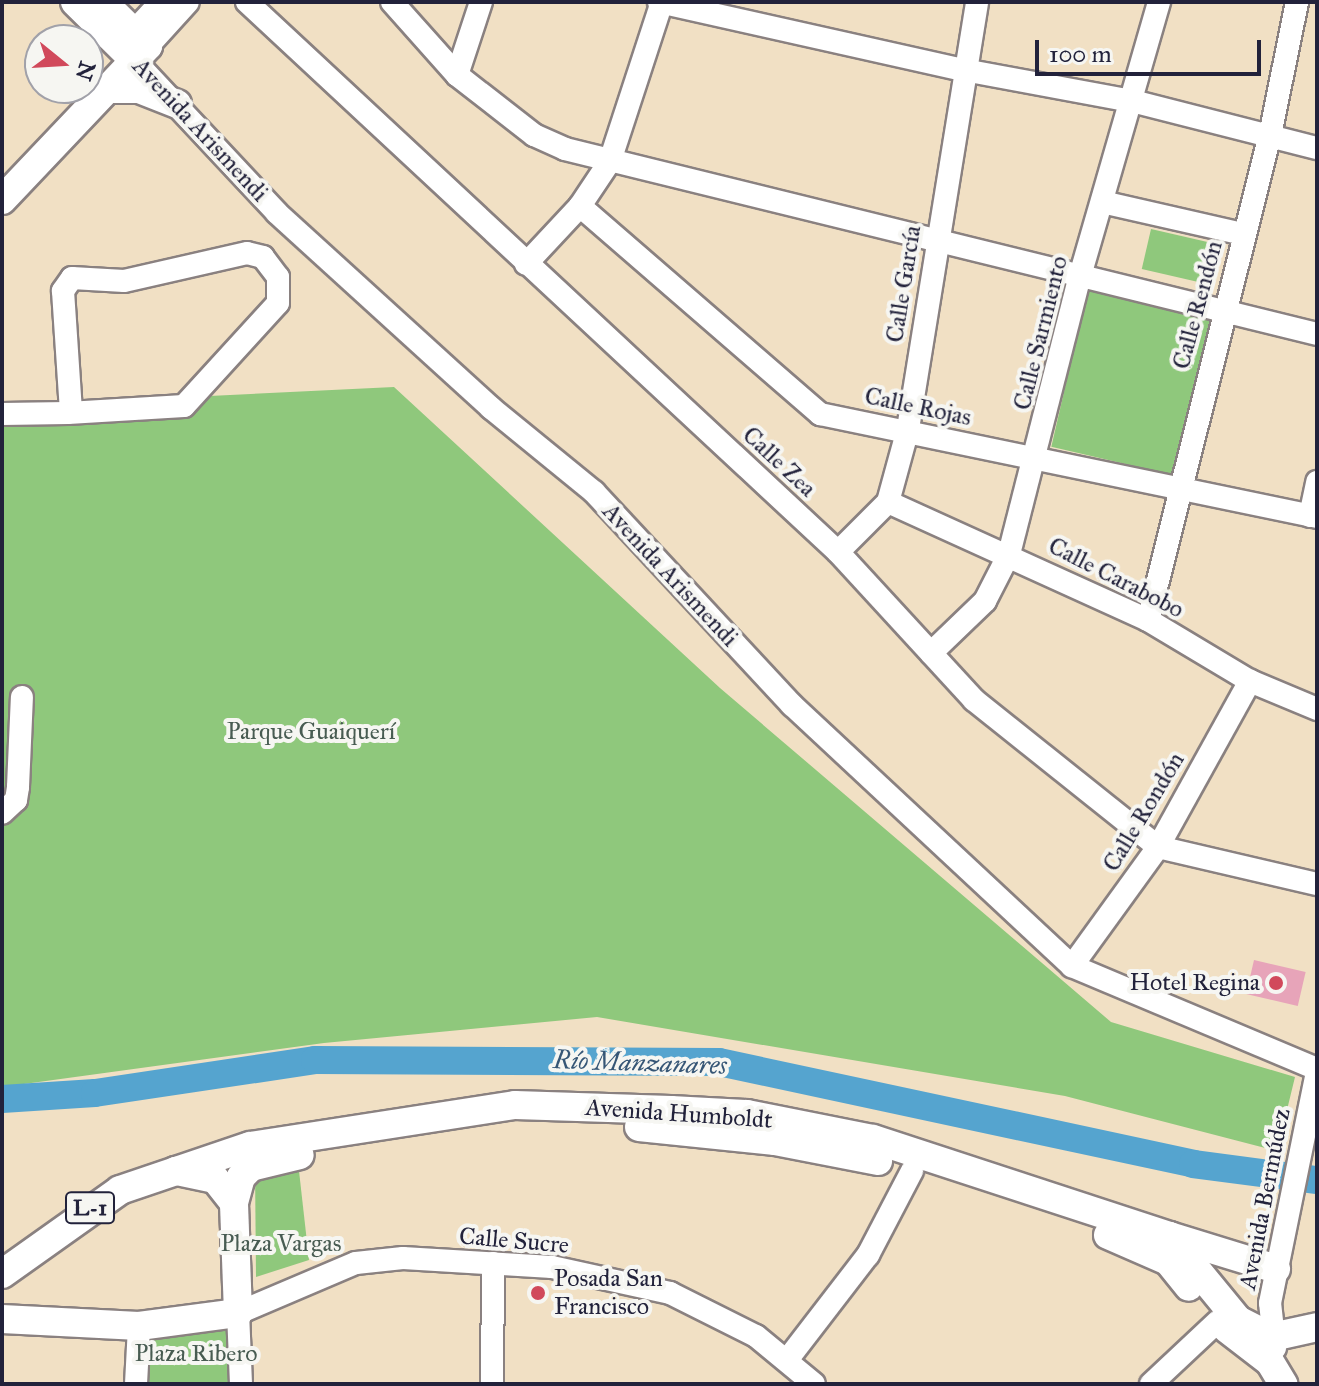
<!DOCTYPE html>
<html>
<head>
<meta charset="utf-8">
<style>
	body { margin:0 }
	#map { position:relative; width:1319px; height:1386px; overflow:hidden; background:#f1e0c4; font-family:"IM FELL Great Primer",serif }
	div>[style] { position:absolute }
	.green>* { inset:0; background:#8fc87c; transform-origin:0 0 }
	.river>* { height:28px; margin:-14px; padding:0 14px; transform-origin:14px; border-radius:14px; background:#55a4cf }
	.building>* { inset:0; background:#e7a4b9; transform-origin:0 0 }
	.roads { filter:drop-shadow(2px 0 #8a8180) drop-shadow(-2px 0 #8a8180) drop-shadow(0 2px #8a8180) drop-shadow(0 -2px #8a8180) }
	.minor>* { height:22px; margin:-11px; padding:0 11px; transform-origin:11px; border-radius:11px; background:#fff }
	.major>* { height:28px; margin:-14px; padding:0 14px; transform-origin:14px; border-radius:14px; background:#fff }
	.dots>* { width:22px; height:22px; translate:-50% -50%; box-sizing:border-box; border:4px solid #f6f6f2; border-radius:50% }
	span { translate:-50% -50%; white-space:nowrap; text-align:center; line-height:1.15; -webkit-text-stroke:8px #f6f6f2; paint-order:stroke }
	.shield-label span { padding:2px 6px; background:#f6f6f2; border:2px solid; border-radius:6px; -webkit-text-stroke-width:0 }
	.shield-label { font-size:22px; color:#22223b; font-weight:700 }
	.street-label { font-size:24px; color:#22223b }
	.park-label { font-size:24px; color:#485c52 }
	.poi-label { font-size:24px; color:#22223b }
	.right { translate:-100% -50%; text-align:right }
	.left { translate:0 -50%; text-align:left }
	.water-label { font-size:26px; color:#365676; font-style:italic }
	.frame { position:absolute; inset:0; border:4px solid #22223b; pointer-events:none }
	.north { position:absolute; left:24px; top:24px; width:80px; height:80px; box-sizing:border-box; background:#f6f6f2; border:2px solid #a1a1a9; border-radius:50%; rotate:108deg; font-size:22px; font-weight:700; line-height:32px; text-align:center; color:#22223b }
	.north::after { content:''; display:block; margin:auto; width:28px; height:36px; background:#d1495b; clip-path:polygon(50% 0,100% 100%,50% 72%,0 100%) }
	.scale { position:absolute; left:1035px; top:40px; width:226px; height:36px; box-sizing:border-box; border:4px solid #22223b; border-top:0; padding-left:10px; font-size:24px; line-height:28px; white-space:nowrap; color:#22223b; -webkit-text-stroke:6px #f6f6f2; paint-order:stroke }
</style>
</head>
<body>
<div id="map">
	<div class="green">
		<div style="left:1151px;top:229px;width:58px;height:41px;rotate:13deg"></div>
		<div style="left:1088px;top:288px;width:127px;height:163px;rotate:13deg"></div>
		<div style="clip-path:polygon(394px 387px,720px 688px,1111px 1022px,1295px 1077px,1277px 1151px,1065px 1096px,597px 1017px,324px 1043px,2px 1087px,2px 406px)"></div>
		<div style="clip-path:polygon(298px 1162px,309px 1260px,256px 1277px,255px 1168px)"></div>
		<div style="clip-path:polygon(228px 1318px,232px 1384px,143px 1384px,147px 1329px)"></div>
	</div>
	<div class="river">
		<div style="left:2px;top:1099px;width:93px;rotate:-3.7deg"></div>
		<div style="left:95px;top:1093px;width:222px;rotate:-8.5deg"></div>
		<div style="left:315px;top:1060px;width:404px;rotate:0.3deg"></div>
		<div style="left:719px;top:1062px;width:485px;rotate:12.1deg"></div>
		<div style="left:1193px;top:1164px;width:125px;rotate:7.4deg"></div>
	</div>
	<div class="building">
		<div style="left:1254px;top:960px;width:53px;height:35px;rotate:13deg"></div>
	</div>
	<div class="roads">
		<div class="minor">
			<div style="left:247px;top:2px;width:807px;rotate:42.94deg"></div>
			<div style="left:838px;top:552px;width:201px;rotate:47.4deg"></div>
			<div style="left:974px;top:700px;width:236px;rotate:38.6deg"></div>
			<div style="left:1158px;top:847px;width:163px;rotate:13.1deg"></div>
			<div style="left:392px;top:2px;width:98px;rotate:48.3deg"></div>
			<div style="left:457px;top:75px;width:98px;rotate:37.9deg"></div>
			<div style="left:534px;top:135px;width:34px;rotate:24deg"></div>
			<div style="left:565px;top:149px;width:774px;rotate:13.82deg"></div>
			<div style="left:659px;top:2px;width:312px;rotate:12.6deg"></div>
			<div style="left:964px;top:70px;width:171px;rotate:10.5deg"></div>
			<div style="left:1132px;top:101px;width:191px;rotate:14.3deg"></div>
			<div style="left:134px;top:31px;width:40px;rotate:-47deg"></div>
			<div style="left:148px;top:46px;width:59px;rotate:-47.7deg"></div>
			<div style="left:134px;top:60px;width:209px;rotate:46.9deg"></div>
			<div style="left:277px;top:213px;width:290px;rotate:42.3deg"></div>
			<div style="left:491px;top:408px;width:133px;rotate:39.2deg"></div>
			<div style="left:594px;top:492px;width:291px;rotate:47.1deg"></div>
			<div style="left:792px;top:705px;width:383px;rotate:43deg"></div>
			<div style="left:1072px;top:966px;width:266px;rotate:22.8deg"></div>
			<div style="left:457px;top:75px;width:77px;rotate:-71.8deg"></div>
			<div style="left:1102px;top:202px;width:145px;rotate:12.8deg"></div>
			<div style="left:580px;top:206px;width:318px;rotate:40.9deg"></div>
			<div style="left:820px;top:414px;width:508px;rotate:11.71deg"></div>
			<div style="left:526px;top:264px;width:79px;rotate:-47deg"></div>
			<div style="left:580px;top:206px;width:54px;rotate:-56.3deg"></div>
			<div style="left:610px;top:161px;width:167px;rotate:-71.9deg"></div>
			<div style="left:2px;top:414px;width:66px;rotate:-0.9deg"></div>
			<div style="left:68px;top:413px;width:116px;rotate:-3.5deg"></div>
			<div style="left:184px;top:406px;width:139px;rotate:-47.6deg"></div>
			<div style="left:278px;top:303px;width:26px;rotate:-90deg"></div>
			<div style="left:278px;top:277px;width:25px;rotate:-127deg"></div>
			<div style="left:263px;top:257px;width:16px;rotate:-166deg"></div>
			<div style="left:247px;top:253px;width:126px;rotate:167.2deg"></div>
			<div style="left:124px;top:281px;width:52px;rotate:-176.7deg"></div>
			<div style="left:72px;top:278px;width:16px;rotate:125deg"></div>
			<div style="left:63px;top:291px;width:121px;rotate:86.2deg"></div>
			<div style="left:888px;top:502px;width:286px;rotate:24.4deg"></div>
			<div style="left:1148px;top:620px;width:119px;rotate:30.9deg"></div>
			<div style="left:1250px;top:681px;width:73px;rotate:22.7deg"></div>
			<div style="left:1310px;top:516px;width:35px;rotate:-78deg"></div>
			<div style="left:838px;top:552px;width:71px;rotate:-45deg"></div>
			<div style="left:888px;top:502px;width:76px;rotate:-74.7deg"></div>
			<div style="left:908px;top:429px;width:433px;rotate:-80.8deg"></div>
			<div style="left:1148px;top:620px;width:500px;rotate:-75.88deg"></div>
			<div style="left:1270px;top:135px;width:136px;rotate:-78.5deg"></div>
			<div style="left:931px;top:653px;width:75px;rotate:-43.9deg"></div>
			<div style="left:985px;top:601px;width:53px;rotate:-62.9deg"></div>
			<div style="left:1009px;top:554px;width:287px;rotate:-75.7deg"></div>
			<div style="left:1080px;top:276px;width:285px;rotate:-73.9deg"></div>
			<div style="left:2px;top:813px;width:19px;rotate:-43deg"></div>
			<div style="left:16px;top:800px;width:13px;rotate:-81deg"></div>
			<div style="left:18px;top:787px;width:90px;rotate:-87.5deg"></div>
			<div style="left:1072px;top:966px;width:147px;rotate:-54.1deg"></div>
			<div style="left:1158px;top:847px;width:190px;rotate:-61deg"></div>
			<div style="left:1275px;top:1348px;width:45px;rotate:-96.3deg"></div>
			<div style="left:1270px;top:1303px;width:237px;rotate:-78.5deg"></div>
			<div style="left:787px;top:1360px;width:133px;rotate:-52.4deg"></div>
			<div style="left:868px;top:1255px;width:95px;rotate:-62.4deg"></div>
			<div style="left:136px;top:1384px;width:58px;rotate:-87deg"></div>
			<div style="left:241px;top:1384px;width:71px;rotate:-92.4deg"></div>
			<div style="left:238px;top:1313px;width:128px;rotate:-23deg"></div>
			<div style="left:356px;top:1263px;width:47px;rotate:-6.1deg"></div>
			<div style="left:403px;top:1258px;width:149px;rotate:3.5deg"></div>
			<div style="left:552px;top:1267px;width:121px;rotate:12.4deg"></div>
			<div style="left:670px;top:1293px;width:96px;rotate:26.6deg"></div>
			<div style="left:756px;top:1336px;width:75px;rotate:39.6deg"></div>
			<div style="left:492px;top:1384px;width:121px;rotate:-89.5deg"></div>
			<div style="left:1151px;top:1384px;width:91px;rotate:-43.2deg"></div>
		</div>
		<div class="major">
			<div style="left:75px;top:2px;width:83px;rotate:44.5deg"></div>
			<div style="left:105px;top:89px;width:34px"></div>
			<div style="left:139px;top:89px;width:41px;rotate:21.5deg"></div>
			<div style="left:2px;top:200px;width:212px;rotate:-46.5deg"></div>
			<div style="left:148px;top:46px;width:63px;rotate:-135.6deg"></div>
			<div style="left:639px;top:1127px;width:137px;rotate:5.9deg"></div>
			<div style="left:775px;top:1141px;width:105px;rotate:11deg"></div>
			<div style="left:234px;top:1203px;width:27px;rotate:-75deg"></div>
			<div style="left:241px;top:1177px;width:14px;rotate:-45deg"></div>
			<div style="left:251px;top:1167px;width:50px;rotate:-13.8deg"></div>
			<div style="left:1108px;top:1235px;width:65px;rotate:23.4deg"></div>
			<div style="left:1168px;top:1261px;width:33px;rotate:51deg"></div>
			<div style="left:1169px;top:1236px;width:112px;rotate:17.1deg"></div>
			<div style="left:2px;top:1274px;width:145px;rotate:-35.4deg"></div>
			<div style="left:120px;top:1190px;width:137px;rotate:-18.7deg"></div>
			<div style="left:250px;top:1146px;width:268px;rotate:-8.8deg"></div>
			<div style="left:515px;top:1105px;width:156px;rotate:1.8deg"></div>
			<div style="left:671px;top:1110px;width:76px;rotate:3deg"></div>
			<div style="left:747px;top:1114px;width:128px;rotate:11.2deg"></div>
			<div style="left:873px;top:1139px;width:311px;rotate:18.1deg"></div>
			<div style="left:1169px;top:1236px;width:109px;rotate:50.6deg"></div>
			<div style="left:1238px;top:1320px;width:38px;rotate:27deg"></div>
			<div style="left:1272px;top:1337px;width:46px;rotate:-12.5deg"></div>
			<div style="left:2px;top:1319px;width:137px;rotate:2.9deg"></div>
			<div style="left:139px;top:1326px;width:100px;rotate:-7.5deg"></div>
			<div style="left:238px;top:1313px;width:110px;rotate:-92.1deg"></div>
			<div style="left:234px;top:1203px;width:31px;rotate:-128deg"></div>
			<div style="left:215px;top:1179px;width:40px;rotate:-168deg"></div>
			<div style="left:1227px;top:1329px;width:54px;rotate:37.5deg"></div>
			<div style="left:1270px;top:1362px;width:26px;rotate:59deg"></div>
		</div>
	</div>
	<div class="dots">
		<div style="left:1276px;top:983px;background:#d1495b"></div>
		<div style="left:538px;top:1293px;background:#d1495b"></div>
	</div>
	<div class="shield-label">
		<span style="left:90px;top:1208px">L-1</span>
	</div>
	<div class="street-label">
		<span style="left:200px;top:130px;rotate:47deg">Avenida Arismendi</span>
		<span style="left:904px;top:284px;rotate:-81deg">Calle García</span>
		<span style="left:1198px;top:305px;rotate:-75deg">Calle Rendón</span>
		<span style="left:1041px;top:333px;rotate:-76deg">Calle Sarmiento</span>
		<span style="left:918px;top:407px;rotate:12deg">Calle Rojas</span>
		<span style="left:779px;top:462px;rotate:43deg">Calle Zea</span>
		<span style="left:670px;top:575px;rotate:47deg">Avenida Arismendi</span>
		<span style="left:1116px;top:578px;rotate:27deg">Calle Carabobo</span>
		<span style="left:1144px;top:812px;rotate:-59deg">Calle Rondón</span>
		<span style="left:679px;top:1114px;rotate:4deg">Avenida Humboldt</span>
		<span style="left:1265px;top:1199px;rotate:-79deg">Avenida Bermúdez</span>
		<span style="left:514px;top:1241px;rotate:5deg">Calle Sucre</span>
	</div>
	<div class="park-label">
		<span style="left:311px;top:732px">Parque Guaiquerí</span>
		<span style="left:281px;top:1244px">Plaza Vargas</span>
		<span style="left:196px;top:1354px">Plaza Ribero</span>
	</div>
	<div class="poi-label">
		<span class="right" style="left:1260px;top:983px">Hotel Regina</span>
		<span class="left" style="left:554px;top:1293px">Posada San<br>Francisco</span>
	</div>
	<div class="water-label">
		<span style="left:640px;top:1063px;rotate:2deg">Río Manzanares</span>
	</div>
	<div class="frame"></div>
	<div class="north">N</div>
	<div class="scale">100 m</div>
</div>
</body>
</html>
